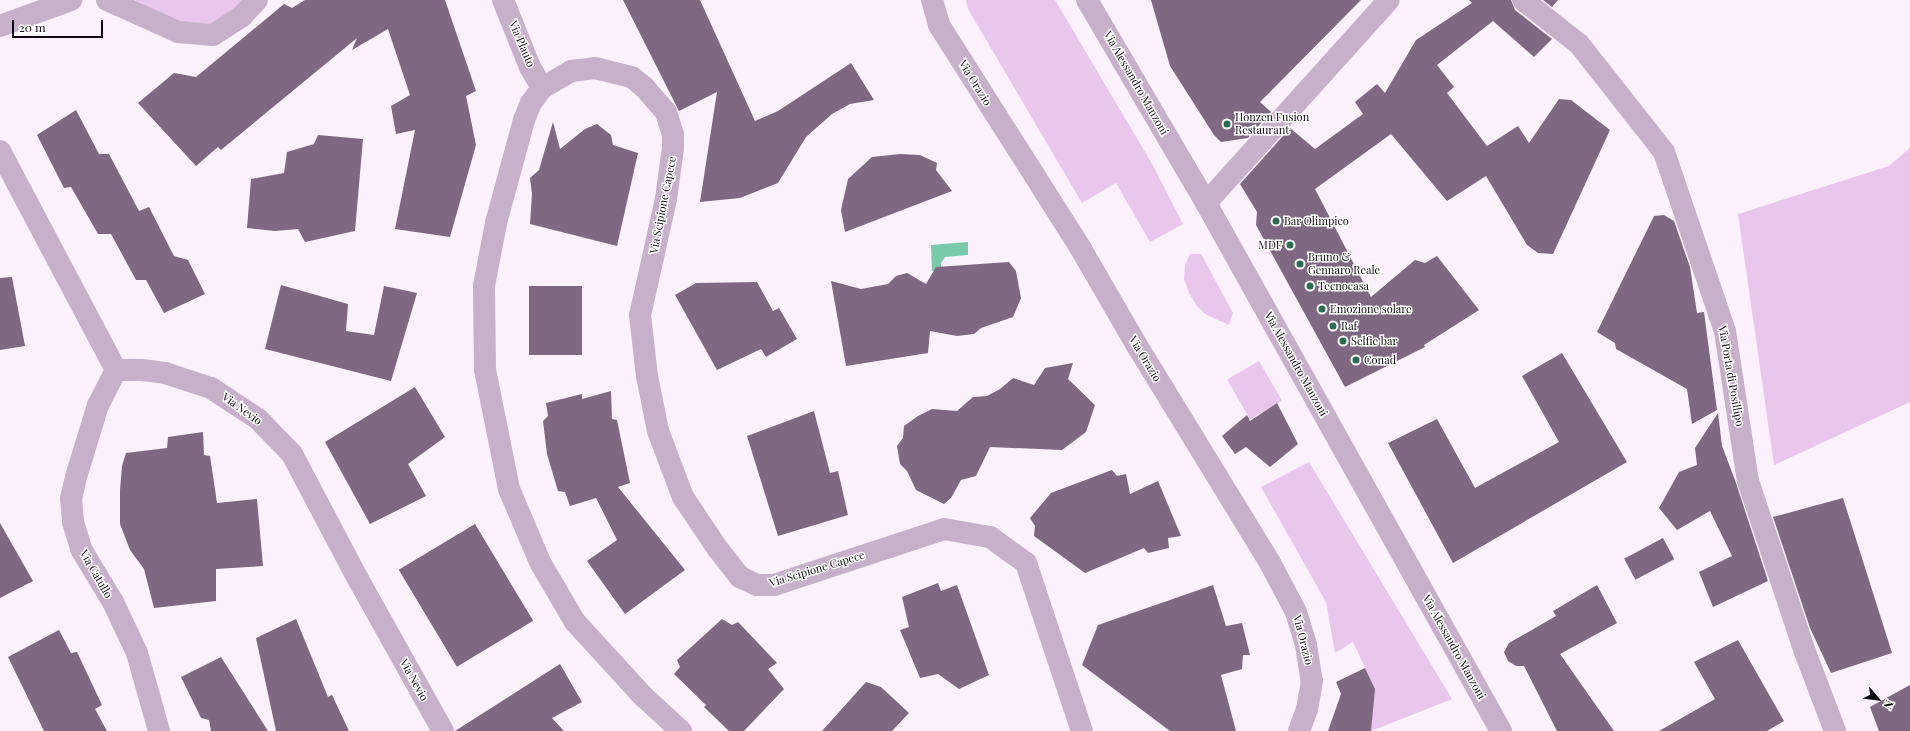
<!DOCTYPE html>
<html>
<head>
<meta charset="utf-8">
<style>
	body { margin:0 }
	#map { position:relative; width:1910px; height:731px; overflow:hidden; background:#fbf0fc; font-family:"Playfair Display",serif }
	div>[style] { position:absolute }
	.green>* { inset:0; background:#e9c6ec; transform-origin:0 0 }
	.water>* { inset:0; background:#79caaa }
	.building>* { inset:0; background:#7f6881; transform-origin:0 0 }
	.minor>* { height:22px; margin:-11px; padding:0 11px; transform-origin:11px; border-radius:11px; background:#c7b1ca }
	.dots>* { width:11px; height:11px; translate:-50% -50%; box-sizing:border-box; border:2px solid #fff; border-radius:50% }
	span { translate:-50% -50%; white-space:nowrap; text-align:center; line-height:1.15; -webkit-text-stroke:3px #fff; paint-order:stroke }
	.street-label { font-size:11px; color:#100811 }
	.poi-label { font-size:11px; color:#100811 }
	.left { translate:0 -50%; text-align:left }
	.right { translate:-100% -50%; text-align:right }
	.north { position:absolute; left:1858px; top:679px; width:40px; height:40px; -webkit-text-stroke:3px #fff; paint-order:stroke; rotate:118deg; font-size:11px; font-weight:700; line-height:16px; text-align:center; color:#100811 }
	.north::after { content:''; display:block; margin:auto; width:14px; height:18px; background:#100811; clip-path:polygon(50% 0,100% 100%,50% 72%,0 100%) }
	.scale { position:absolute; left:12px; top:20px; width:91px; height:18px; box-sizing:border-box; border:2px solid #100811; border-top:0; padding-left:5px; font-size:12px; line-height:14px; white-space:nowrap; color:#100811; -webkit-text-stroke:3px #fff; paint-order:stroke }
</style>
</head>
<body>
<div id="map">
	<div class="green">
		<div style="clip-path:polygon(135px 0,245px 0,224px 17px,204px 27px,177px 23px)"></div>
		<div style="clip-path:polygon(966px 0,1055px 0,1151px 162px,1183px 224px,1150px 242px,1116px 183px,1082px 203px,968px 9px)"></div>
		<div style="clip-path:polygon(1910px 148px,1910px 402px,1774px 465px,1738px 214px,1889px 166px)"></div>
		<div style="clip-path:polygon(1190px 254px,1201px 254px,1233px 313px,1229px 325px,1205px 314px,1197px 306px,1189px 293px,1184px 279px,1185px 265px)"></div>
		<div style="left:1259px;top:361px;width:46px;height:37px;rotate:60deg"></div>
		<div style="clip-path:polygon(1309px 462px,1452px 699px,1371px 731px,1359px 698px,1375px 689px,1353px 642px,1335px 653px,1326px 602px,1261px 487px)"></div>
	</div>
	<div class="water">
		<div style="clip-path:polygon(968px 242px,968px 255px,945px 257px,941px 263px,941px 271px,932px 271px,931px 245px)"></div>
	</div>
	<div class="building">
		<div style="clip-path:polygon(305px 0,445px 0,476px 91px,466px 96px,476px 145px,450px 237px,395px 229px,415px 130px,396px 134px,391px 106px,410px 95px,388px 29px,352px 50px,357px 38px,221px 150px,218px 147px,196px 166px,138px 103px,174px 73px,196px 77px,284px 4px,292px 8px)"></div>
		<div style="clip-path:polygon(623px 0,700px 0,755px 121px,778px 111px,851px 63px,874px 100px,850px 104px,832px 114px,806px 137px,778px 183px,740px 198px,700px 202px,717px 92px,679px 111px)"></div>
		<div style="clip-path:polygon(1151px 0,1361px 0,1260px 102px,1271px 112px,1248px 138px,1221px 142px,1214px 135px,1170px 66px)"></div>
		<div style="clip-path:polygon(1469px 0,1511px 0,1515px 10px,1552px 39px,1534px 57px,1493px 21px,1437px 65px,1454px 87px,1447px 93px,1487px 146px,1518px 126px,1529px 143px,1559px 99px,1571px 100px,1610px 130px,1553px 254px,1538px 253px,1527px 245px,1486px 176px,1447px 201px,1391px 134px,1315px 189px,1371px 297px,1415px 260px,1425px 263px,1437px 256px,1479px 310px,1424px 345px,1425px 347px,1345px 387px,1256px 225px,1257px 212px,1240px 184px,1290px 128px,1315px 149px,1363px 114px,1355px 102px,1377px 84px,1385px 93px,1416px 40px,1472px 3px)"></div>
		<div style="clip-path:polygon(1543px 0,1558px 0,1552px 7px)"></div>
		<div style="clip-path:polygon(76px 110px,99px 154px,109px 154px,139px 211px,149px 207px,174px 256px,188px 260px,205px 294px,164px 313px,146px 280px,136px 280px,111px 234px,98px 234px,71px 187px,64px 188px,37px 135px)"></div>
		<div style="clip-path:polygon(553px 122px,560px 149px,585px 129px,597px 124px,611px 135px,613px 145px,638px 153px,617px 246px,530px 224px,532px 194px,530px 178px,539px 170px)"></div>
		<div style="clip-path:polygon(318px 135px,363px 139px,355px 231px,305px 242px,298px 229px,275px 231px,247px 228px,251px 179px,284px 173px,287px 152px,314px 144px)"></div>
		<div style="clip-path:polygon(900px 154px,920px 155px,937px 163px,936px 170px,952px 191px,845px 232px,841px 210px,848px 179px,872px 157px)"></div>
		<div style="clip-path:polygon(1664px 215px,1674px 221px,1690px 267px,1697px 313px,1704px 312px,1717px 410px,1692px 424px,1687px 389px,1616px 349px,1615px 343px,1597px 332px,1654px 216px)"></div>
		<div style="clip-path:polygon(1009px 262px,1016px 271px,1021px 298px,1013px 317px,981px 328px,974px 334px,957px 336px,930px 331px,928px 353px,846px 366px,831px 281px,861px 289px,888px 284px,896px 276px,907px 273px,926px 284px,936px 267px)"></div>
		<div style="clip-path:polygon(12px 277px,25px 346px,0 350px,0 278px)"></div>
		<div style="clip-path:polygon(757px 282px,773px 311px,779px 308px,797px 339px,766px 357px,761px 349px,717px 370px,675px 295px,696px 283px)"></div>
		<div style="clip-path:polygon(281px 285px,348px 304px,346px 331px,374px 335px,384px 286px,417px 293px,391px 381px,265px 349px)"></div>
		<div style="left:582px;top:286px;width:69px;height:53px;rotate:90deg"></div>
		<div style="clip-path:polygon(1562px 353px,1627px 462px,1453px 563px,1388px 443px,1437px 419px,1475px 488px,1559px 442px,1522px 376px)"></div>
		<div style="clip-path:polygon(1073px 363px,1068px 379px,1095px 405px,1086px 432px,1062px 450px,990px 447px,976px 476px,961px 480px,951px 498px,944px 504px,916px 490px,907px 471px,900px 464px,897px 446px,903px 438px,904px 426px,918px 416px,932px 409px,957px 411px,973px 397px,987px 396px,1000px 389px,1013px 378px,1034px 385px,1045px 368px)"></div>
		<div style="clip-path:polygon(415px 387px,445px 437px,408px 464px,426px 496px,370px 524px,325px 442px)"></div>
		<div style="clip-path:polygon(611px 391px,612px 419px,617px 420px,630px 483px,618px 487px,685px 570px,625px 614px,587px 561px,617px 540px,596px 498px,570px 506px,565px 492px,558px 491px,547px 454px,543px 421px,548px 416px,546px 403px,582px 394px,582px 399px)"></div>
		<div style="clip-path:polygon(1277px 403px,1298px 444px,1270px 467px,1246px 447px,1235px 454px,1222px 436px,1247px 415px,1250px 421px)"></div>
		<div style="clip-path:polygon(814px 411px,830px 473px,838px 471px,848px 515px,778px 536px,747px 436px)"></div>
		<div style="clip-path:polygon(1718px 413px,1722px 446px,1735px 480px,1768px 581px,1713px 607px,1699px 572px,1732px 556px,1710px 511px,1677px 530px,1659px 508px,1679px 472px,1697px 465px,1695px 448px)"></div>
		<div style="clip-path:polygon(203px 432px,204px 455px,210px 456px,217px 503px,257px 499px,263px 566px,216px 569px,216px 601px,154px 608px,144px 569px,130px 550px,120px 524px,120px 490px,122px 466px,126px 453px,167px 448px,168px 437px)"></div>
		<div style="clip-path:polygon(1112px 470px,1117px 476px,1126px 474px,1130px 494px,1158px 481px,1181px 536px,1168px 538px,1169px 548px,1148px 553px,1144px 548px,1085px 573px,1034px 536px,1035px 526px,1030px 518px,1051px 493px)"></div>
		<div style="clip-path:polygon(1843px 498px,1892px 653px,1831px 673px,1810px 628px,1773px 517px)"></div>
		<div style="clip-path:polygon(0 523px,33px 581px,0 598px)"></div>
		<div style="left:475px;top:524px;width:113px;height:89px;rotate:59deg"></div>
		<div style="left:1663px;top:538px;width:24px;height:44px;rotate:62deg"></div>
		<div style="clip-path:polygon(938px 583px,941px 591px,957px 585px,989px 675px,959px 689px,938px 674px,920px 678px,900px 630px,909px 627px,902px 597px)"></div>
		<div style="clip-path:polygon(1213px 585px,1226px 626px,1242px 623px,1250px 655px,1243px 655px,1242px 669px,1221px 675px,1236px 731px,1170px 731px,1082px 665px,1098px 625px)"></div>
		<div style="clip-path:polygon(1597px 585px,1617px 623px,1560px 654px,1614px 731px,1557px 731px,1524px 666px,1516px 666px,1508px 661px,1504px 652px,1509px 643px,1556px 616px,1553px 611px)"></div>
		<div style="clip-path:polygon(296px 619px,328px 697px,332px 695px,349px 731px,276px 731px,256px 638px)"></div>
		<div style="clip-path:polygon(722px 619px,732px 625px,738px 622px,777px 663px,768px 669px,784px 689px,744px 731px,729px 731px,704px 707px,706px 705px,674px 674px,680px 667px,677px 660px)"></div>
		<div style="clip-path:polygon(59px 630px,71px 653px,77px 652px,102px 705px,95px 709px,107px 731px,44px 731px,8px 657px)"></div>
		<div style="clip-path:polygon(1738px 640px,1784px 721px,1767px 731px,1659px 731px,1715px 699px,1694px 662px)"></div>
		<div style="clip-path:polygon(221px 657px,268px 731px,211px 731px,209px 720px,201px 718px,181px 677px)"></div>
		<div style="clip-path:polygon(560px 664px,582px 702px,552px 718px,564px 731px,455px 731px)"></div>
		<div style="clip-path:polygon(1365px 668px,1375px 689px,1371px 731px,1328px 731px,1341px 694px,1336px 682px)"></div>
		<div style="clip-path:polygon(866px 682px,881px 687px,909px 713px,892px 731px,822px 731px)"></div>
		<div style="clip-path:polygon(1910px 685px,1910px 731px,1879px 731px,1870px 707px)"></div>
	</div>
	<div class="minor">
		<div style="left:107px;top:0;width:78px;rotate:24.3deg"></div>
		<div style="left:178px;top:32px;width:35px;rotate:5deg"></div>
		<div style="left:213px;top:35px;width:35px;rotate:-33deg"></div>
		<div style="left:242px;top:16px;width:22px;rotate:-47deg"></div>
		<div style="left:503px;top:0;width:72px;rotate:68.1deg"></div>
		<div style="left:530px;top:67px;width:24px;rotate:60deg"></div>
		<div style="left:932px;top:0;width:26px;rotate:74deg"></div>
		<div style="left:939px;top:25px;width:265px;rotate:57.6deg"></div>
		<div style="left:1081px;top:249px;width:110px;rotate:59.9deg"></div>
		<div style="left:1136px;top:344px;width:257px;rotate:58.5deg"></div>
		<div style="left:1270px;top:563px;width:55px;rotate:62deg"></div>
		<div style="left:1296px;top:612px;width:34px;rotate:73deg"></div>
		<div style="left:1306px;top:645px;width:36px;rotate:81deg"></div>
		<div style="left:1312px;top:681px;width:28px;rotate:100deg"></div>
		<div style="left:1307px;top:709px;width:23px;rotate:110deg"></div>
		<div style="left:1087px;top:0;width:235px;rotate:59.6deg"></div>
		<div style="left:1206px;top:203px;width:605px;rotate:60.81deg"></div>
		<div style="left:1523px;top:0;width:71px;rotate:38.2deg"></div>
		<div style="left:1579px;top:44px;width:137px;rotate:51.8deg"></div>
		<div style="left:1664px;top:152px;width:189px;rotate:71.2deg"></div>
		<div style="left:1725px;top:331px;width:152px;rotate:81.3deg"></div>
		<div style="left:1748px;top:481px;width:180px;rotate:71.6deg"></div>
		<div style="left:1805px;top:652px;width:85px;rotate:69.2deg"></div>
		<div style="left:0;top:26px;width:76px;rotate:-20.1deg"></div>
		<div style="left:0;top:151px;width:248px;rotate:62.1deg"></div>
		<div style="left:1206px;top:203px;width:273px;rotate:-48deg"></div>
		<div style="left:116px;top:370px;width:26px"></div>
		<div style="left:142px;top:370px;width:23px;rotate:7deg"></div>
		<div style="left:165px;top:373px;width:48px;rotate:18.1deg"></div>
		<div style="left:211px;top:388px;width:56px;rotate:33.4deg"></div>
		<div style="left:258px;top:419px;width:49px;rotate:45.8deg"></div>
		<div style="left:292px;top:454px;width:141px;rotate:62.2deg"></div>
		<div style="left:358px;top:579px;width:174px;rotate:60.8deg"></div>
		<div style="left:116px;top:370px;width:39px;rotate:117deg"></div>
		<div style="left:98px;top:405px;width:75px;rotate:107deg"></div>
		<div style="left:76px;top:477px;width:22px;rotate:103deg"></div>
		<div style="left:71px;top:498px;width:24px;rotate:85deg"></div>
		<div style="left:73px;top:522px;width:28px;rotate:73deg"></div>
		<div style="left:81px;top:549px;width:62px;rotate:58.9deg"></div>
		<div style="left:113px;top:602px;width:56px;rotate:64.8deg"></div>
		<div style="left:137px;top:653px;width:81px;rotate:74.2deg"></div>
		<div style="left:681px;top:731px;width:53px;rotate:-137.3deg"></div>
		<div style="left:642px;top:695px;width:99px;rotate:-132.5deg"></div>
		<div style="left:575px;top:622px;width:69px;rotate:-120.3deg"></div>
		<div style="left:540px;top:562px;width:79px;rotate:-113deg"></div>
		<div style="left:509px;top:489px;width:121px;rotate:-101.4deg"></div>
		<div style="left:485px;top:370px;width:84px;rotate:-90.7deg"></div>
		<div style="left:484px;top:286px;width:64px;rotate:-79.2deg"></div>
		<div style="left:496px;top:223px;width:107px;rotate:-74.8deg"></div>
		<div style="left:524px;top:120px;width:18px;rotate:-68deg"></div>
		<div style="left:531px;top:103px;width:19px;rotate:-54deg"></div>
		<div style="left:542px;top:88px;width:34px;rotate:-30deg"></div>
		<div style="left:571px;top:71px;width:24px;rotate:-7deg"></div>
		<div style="left:595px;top:68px;width:38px;rotate:14deg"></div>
		<div style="left:632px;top:77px;width:16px;rotate:40deg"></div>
		<div style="left:644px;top:87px;width:33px;rotate:49deg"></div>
		<div style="left:666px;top:112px;width:24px;rotate:73deg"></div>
		<div style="left:673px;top:135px;width:13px;rotate:90deg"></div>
		<div style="left:673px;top:148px;width:51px;rotate:97.8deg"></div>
		<div style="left:666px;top:199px;width:119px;rotate:102.6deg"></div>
		<div style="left:640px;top:315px;width:61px;rotate:83.5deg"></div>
		<div style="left:647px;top:376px;width:56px;rotate:78.7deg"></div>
		<div style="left:658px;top:431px;width:71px;rotate:69.3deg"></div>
		<div style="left:683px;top:497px;width:63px;rotate:56.1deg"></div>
		<div style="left:718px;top:549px;width:36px;rotate:52deg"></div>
		<div style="left:740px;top:577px;width:19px;rotate:25deg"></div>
		<div style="left:757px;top:585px;width:17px"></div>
		<div style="left:774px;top:585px;width:179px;rotate:-18.2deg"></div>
		<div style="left:944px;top:529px;width:47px;rotate:9.9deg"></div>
		<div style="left:990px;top:537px;width:44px;rotate:35.8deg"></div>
		<div style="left:1026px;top:563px;width:177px;rotate:71.6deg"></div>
	</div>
	<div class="dots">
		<div style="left:1227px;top:124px;background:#2d6953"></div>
		<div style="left:1276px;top:221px;background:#2d6953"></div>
		<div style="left:1290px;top:245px;background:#2d6953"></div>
		<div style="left:1300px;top:264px;background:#2d6953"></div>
		<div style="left:1310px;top:286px;background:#2d6953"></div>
		<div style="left:1322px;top:309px;background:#2d6953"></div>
		<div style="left:1333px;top:326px;background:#2d6953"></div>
		<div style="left:1343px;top:341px;background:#2d6953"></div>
		<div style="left:1356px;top:360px;background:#2d6953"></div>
	</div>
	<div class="street-label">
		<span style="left:522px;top:44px;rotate:67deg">Via Plauto</span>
		<span style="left:975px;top:83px;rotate:58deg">Via Orazio</span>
		<span style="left:1136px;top:83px;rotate:60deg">Via Alessandro Manzoni</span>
		<span style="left:663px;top:205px;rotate:-79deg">Via Scipione Capece</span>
		<span style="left:1145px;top:359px;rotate:59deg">Via Orazio</span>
		<span style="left:1296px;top:364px;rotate:61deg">Via Alessandro Manzoni</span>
		<span style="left:1731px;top:376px;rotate:80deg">Via Porta di Posillipo</span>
		<span style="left:242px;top:409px;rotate:36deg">Via Nevio</span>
		<span style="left:817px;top:569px;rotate:-17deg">Via Scipione Capece</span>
		<span style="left:96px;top:574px;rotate:60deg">Via Catullo</span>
		<span style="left:1303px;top:640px;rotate:76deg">Via Orazio</span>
		<span style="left:1454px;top:647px;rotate:61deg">Via Alessandro Manzoni</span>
		<span style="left:414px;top:680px;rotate:61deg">Via Nevio</span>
	</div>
	<div class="poi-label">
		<span class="left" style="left:1235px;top:124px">Honzen Fusion<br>Restaurant</span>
		<span class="left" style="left:1284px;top:221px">Bar Olimpico</span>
		<span class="right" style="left:1282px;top:245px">MDF</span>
		<span class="left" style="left:1308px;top:264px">Bruno &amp;<br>Gennaro Reale</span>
		<span class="left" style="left:1318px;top:286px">Tecnocasa</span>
		<span class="left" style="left:1330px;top:309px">Emozione solare</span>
		<span class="left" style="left:1341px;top:326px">Raf</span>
		<span class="left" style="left:1351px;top:341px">Selfie bar</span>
		<span class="left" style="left:1364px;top:360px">Conad</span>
	</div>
	<div class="north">N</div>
	<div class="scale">20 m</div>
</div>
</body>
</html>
